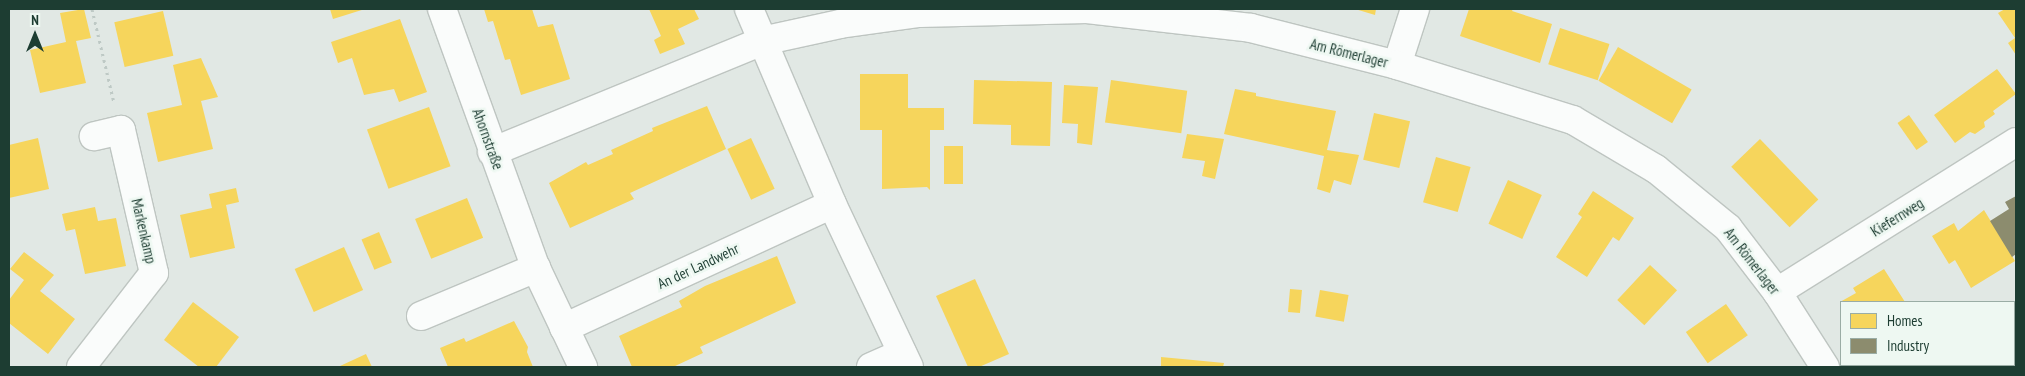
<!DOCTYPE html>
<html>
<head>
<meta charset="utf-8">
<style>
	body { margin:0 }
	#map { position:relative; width:2025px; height:376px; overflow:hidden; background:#e1e8e4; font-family:"PT Sans Narrow",sans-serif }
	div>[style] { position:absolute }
	.homes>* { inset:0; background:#f6d55c; transform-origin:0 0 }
	.industry>* { inset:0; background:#8c8c6e }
	.path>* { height:3px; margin-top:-1.5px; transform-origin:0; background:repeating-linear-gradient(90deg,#bec9c5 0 2.5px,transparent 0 6.5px) }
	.roads { filter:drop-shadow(1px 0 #bec5c1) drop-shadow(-1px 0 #bec5c1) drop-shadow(0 1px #bec5c1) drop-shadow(0 -1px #bec5c1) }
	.street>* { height:28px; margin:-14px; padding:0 14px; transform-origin:14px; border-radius:14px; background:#fafcfb }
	span { translate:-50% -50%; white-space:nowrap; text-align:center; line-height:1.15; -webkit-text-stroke:5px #eef8f2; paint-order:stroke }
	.street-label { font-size:15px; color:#1d3d32 }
	.frame { position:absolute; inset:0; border:10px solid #1d3d32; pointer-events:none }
	.legend { position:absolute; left:1840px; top:301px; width:175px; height:65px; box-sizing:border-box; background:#eef8f2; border:1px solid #9aada5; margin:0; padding:6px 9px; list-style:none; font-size:15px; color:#1d3d32 }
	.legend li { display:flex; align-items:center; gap:10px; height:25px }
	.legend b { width:25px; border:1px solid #9aada5 }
	.north { position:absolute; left:10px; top:10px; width:50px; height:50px; -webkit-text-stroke:4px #eef8f2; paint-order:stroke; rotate:0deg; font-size:14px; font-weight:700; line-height:20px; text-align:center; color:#1d3d32 }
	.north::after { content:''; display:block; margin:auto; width:18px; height:22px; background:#1d3d32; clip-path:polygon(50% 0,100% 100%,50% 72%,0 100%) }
</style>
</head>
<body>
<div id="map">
	<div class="homes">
		<div style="clip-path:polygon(84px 9px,91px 38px,76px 41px,86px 83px,40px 93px,30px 50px,66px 42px,60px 13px)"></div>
		<div style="clip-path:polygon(330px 9px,365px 9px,333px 19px)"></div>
		<div style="clip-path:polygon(484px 9px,532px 9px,538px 27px,553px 24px,570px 79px,521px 95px,510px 59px,505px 60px,493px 21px,488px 22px)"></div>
		<div style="clip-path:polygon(649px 9px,694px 9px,699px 19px,678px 29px,685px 44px,660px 54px,654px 40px,661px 36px)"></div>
		<div style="clip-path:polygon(1355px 9px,1376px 9px,1375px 15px)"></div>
		<div style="clip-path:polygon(1469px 9px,1513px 9px,1512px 11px,1552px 24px,1540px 63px,1460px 36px)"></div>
		<div style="clip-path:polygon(2005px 9px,2016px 9px,2016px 55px,2008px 43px,2015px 38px,1998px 13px)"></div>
		<div style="left:163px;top:11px;width:46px;height:50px;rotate:77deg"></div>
		<div style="clip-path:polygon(400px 19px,427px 92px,399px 102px,394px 89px,364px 95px,352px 58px,338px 63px,331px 42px)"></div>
		<div style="left:1560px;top:28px;width:52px;height:38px;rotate:18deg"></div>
		<div style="left:1618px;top:47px;width:85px;height:39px;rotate:30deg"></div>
		<div style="clip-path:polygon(201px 58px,218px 97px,201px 101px,213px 149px,158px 162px,147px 113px,182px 105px,173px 65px)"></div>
		<div style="clip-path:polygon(1997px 69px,2016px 94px,1993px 111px,1995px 114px,1984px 122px,1985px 127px,1975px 134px,1970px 132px,1955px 143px,1934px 115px)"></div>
		<div style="clip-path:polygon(860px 74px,908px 74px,908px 108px,944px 108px,944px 130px,930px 130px,930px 190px,927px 187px,882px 189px,882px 130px,860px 130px)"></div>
		<div style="clip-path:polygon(974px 80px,1052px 82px,1050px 146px,1011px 145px,1011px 125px,973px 124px)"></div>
		<div style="left:1111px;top:80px;width:77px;height:43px;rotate:8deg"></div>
		<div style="clip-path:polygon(1064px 85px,1098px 87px,1092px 145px,1077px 143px,1078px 124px,1062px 123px)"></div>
		<div style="clip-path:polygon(1235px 89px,1256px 93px,1256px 96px,1336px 111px,1327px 150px,1359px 155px,1351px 185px,1334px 180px,1330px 193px,1317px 189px,1324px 156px,1224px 134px)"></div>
		<div style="clip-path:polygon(707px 106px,726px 149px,630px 193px,634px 199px,570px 228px,549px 183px,586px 162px,588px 165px,613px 154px,611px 150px,653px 131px,652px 128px)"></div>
		<div style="left:429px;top:107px;width:63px;height:66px;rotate:70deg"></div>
		<div style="left:1374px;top:113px;width:37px;height:48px;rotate:13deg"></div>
		<div style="left:1909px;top:115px;width:33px;height:14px;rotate:55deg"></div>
		<div style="clip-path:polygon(1187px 134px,1224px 139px,1215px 179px,1202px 176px,1205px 161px,1182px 158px)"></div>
		<div style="clip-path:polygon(38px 138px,49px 189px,9px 198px,9px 145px)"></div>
		<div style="left:751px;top:138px;width:56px;height:26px;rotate:65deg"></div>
		<div style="left:1760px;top:139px;width:84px;height:40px;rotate:46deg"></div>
		<div style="left:944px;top:146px;width:19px;height:38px"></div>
		<div style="left:1436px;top:157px;width:36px;height:47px;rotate:16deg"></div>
		<div style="left:1508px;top:180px;width:37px;height:48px;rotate:24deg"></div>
		<div style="clip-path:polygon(236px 188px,239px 202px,226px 205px,235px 248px,190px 258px,180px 215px,212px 208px,209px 194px)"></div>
		<div style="clip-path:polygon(1593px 191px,1634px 218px,1619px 241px,1613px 237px,1587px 277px,1556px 257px,1582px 217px,1578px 214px)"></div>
		<div style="left:467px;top:198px;width:43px;height:56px;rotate:68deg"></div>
		<div style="clip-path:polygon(95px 207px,98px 221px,116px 218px,126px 266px,85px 274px,75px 229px,66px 231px,62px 214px)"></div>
		<div style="clip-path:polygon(1984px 210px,2015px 261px,1971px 288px,1955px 260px,1949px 264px,1932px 236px,1954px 223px,1958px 231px)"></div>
		<div style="left:379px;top:232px;width:33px;height:19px;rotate:67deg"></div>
		<div style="left:344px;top:247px;width:47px;height:54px;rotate:66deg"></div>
		<div style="clip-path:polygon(24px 252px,54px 275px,40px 291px,75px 319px,48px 354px,9px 323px,9px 300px,24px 280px,10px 269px)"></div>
		<div style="clip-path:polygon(777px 256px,796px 303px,700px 347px,703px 353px,673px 367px,632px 367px,619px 336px,682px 307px,679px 301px,705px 286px)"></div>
		<div style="left:1650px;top:265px;width:37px;height:48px;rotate:43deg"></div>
		<div style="clip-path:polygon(1884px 269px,1905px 302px,1840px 302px,1856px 293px,1853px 288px)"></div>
		<div style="clip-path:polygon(975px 279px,1009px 354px,979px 367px,968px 367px,936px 296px)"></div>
		<div style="left:1290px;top:289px;width:12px;height:23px;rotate:5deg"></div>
		<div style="left:1320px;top:290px;width:29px;height:27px;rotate:10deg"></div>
		<div style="clip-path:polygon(193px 302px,239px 337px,216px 367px,199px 367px,164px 340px)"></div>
		<div style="left:1726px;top:304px;width:38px;height:49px;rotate:55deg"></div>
		<div style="clip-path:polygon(514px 321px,528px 347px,527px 352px,533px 367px,448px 367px,440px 348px,464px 338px,466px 342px)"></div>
		<div style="clip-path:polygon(366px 354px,372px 367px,340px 367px,340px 366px)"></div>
		<div style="clip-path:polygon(1161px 357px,1193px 360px,1224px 363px,1223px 367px,1161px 367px)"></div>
		<div style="clip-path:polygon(1912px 365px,1953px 365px,1949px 367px)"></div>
	</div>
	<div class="industry">
		<div style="clip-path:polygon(2016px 196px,2016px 254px,2012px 257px,1990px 221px,2009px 209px,2005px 202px)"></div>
	</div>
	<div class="path">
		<div style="left:92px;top:9px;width:97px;rotate:76.8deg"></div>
	</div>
	<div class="roads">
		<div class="street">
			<div style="left:442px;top:9px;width:276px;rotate:70.1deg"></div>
			<div style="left:536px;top:268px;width:110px;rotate:64.6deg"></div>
			<div style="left:749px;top:9px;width:212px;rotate:66.9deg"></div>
			<div style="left:832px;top:204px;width:180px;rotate:64.7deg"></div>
			<div style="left:1397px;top:65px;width:59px;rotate:-72.2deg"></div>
			<div style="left:492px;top:152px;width:292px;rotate:-22.3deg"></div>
			<div style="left:762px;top:41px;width:80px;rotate:-12.3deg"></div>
			<div style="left:840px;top:24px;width:80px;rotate:-7.9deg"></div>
			<div style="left:919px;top:13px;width:168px;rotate:-1.4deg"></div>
			<div style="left:1087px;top:9px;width:165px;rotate:6.6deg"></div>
			<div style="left:1251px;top:28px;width:151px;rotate:14.2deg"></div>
			<div style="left:1397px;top:65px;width:184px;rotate:17.4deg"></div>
			<div style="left:1573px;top:120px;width:96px;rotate:30.6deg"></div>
			<div style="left:1656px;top:169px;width:93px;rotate:39.3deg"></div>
			<div style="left:1728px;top:228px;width:81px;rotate:52.6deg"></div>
			<div style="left:1777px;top:292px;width:89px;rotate:57.4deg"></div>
			<div style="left:1777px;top:292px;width:282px;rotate:-32.1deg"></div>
			<div style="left:421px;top:316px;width:125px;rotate:-22.7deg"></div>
			<div style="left:564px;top:328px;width:295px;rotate:-24.8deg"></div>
			<div style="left:81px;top:367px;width:119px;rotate:-52.2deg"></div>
			<div style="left:154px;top:273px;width:147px;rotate:-103deg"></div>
			<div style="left:121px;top:130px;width:28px;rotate:167deg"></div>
			<div style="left:871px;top:367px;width:34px;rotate:-24deg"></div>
		</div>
	</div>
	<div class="street-label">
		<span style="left:1349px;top:53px;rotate:14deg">Am Römerlager</span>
		<span style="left:488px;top:139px;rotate:70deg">Ahornstraße</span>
		<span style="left:1897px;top:217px;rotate:-32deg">Kiefernweg</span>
		<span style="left:144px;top:231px;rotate:77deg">Markenkamp</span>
		<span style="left:1752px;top:261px;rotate:52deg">Am Römerlager</span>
		<span style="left:698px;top:266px;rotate:-25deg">An der Landwehr</span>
	</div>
	<div class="frame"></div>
	<ul class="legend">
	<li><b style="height:14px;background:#f6d55c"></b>Homes</li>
	<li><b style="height:14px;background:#8c8c6e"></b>Industry</li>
	</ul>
	<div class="north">N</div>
</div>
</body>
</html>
